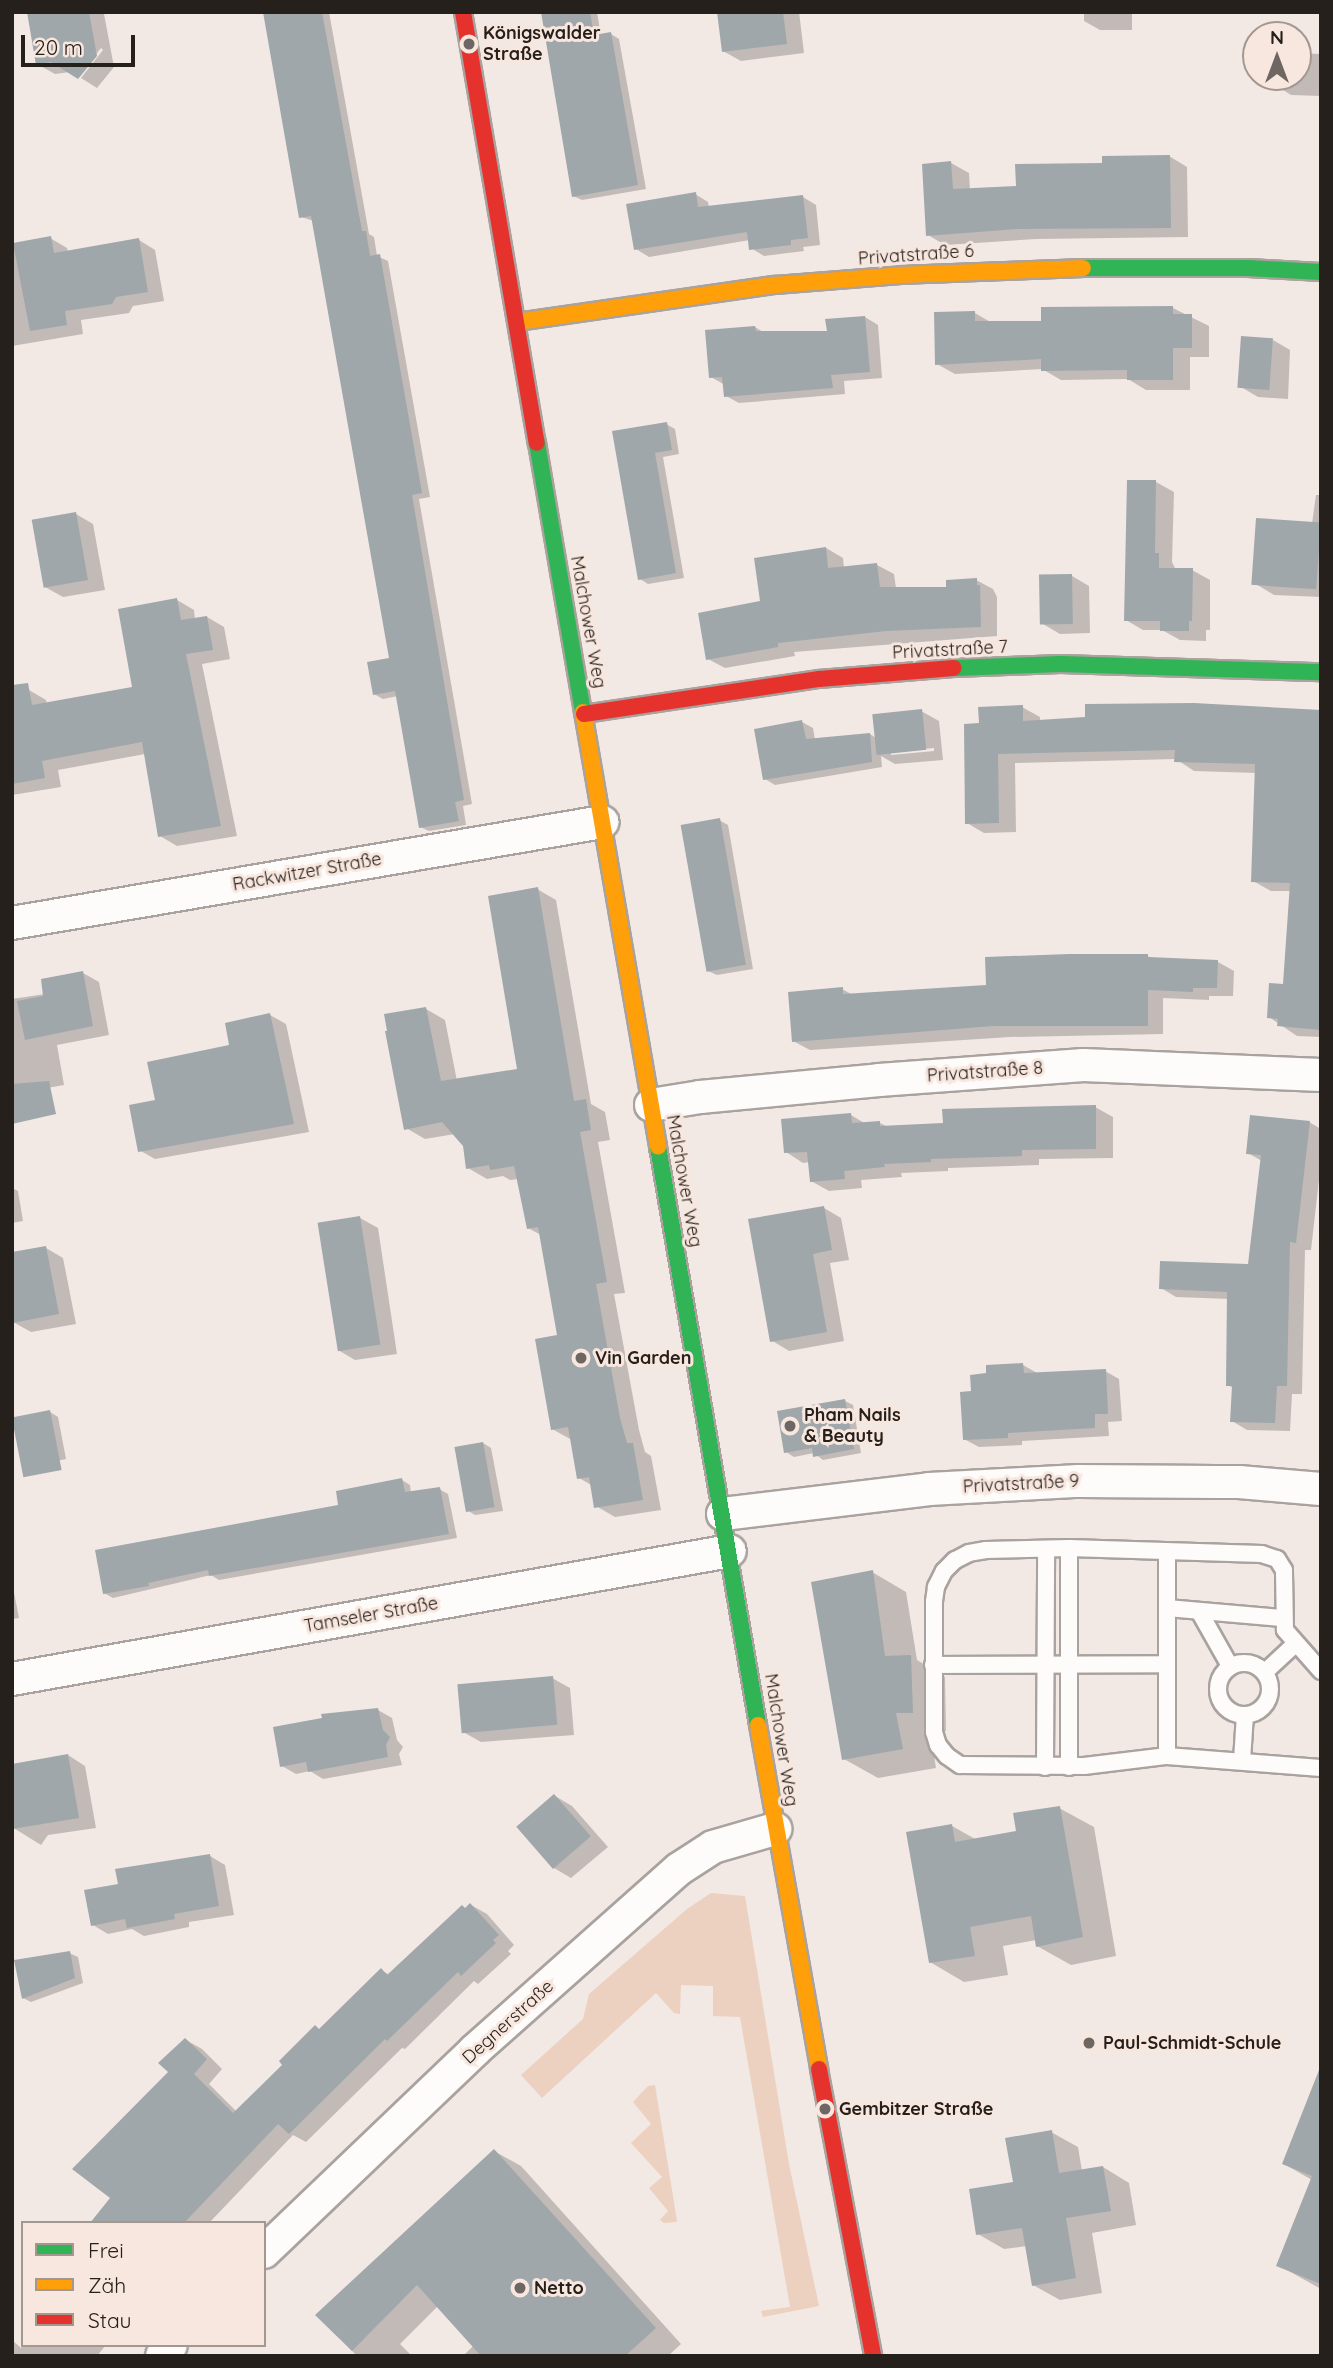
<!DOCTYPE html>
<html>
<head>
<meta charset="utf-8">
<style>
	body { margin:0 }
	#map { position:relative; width:1333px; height:2368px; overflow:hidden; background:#f2e9e4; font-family:Quicksand,sans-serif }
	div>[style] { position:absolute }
	.green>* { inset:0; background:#ecd0c0 }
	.shadow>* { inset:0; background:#0003 }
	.building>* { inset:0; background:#9fa7ab; transform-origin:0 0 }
	.roads { filter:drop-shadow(2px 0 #a9a29e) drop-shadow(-2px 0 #a9a29e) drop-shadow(0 2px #a9a29e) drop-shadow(0 -2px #a9a29e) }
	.lane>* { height:16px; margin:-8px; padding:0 8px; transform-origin:8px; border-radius:8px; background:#fdfcfb }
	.lane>.ring { margin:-8px; padding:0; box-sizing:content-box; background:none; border:16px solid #fdfcfb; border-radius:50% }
	.street>* { height:32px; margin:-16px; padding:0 16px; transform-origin:16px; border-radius:16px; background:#fdfcfb }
	.fast>* { height:16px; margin:-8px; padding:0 8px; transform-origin:8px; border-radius:8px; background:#30b455 }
	.slow>* { height:16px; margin:-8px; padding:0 8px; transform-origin:8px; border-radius:8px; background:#ff9f0a }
	.jam>* { height:16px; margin:-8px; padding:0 8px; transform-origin:8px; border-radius:8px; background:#e5322d }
	.dots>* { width:19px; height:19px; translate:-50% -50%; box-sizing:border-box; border:4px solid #f8e7de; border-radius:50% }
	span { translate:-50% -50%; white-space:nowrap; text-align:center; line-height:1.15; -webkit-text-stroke:6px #f8e7de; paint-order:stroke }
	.poi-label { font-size:18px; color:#26201c; font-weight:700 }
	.left { translate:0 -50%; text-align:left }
	.street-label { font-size:18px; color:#26201c }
	.frame { position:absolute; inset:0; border:14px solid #26201c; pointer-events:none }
	.legend { position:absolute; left:21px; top:2221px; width:245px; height:126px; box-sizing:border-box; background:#f8e7de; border:2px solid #a49790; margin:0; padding:9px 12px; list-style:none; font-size:21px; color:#26201c }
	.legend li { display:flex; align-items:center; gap:14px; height:35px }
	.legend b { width:35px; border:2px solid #a49790 }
	.north { position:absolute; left:1242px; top:21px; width:70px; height:70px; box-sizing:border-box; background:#f8e7de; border:2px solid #a49790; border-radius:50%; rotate:0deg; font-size:19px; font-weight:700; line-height:28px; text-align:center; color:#26201c }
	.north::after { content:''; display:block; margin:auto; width:24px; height:32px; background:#6d6662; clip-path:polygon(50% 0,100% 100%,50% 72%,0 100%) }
	.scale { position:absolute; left:21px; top:35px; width:114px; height:32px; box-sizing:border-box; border:4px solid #26201c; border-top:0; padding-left:9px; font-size:21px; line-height:24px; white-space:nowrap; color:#26201c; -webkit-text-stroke:5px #f8e7de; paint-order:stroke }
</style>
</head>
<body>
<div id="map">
	<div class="green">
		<div style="clip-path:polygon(711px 1893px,745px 1896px,789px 2164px,819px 2306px,763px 2317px,761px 2311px,790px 2307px,740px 2017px,713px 2016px,713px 1986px,681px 1985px,680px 2014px,674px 2013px,656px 1993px,542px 2098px,521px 2075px,583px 2019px,589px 1994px,687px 1909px)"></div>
		<div style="clip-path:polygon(655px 2085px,677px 2221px,677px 2222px,664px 2223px,660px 2220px,668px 2211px,649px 2188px,662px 2177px,631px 2143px,651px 2124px,633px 2102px,648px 2086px)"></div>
	</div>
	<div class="shadow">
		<div style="clip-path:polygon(35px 12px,104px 14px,114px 67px,97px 88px,81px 78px,103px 50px,101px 48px,78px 77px,70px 72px,55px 74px,37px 64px)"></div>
		<div style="clip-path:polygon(265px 12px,329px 12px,369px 234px,374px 237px,377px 256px,388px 261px,430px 497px,419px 499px,472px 804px,463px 806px,466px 825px,429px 831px,420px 827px,398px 696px,383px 699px,374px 694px,391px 659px,314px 221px,301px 217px)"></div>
		<div style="clip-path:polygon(543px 12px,597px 12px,601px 36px,611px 34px,619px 39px,646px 189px,582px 200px,573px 196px)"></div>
		<div style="clip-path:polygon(719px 12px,799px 12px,804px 53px,741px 61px,723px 51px)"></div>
		<div style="clip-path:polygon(1084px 12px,1132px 12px,1132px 30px,1100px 30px,1084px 21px)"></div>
		<div style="clip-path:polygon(1298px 53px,1321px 54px,1321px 96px,1291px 95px,1274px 84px,1274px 77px,1298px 77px)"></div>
		<div style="clip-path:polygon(1169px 156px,1187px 167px,1188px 237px,1036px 239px,945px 245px,928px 235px,951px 163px,969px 173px,970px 190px,1017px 188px,1103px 165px)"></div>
		<div style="clip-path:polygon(695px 194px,708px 202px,709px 208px,803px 197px,816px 205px,820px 245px,803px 247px,804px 251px,764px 256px,751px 248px,750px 240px,649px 257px,636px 249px)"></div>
		<div style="clip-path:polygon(50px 238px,67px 248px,68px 252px,139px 240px,155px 250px,164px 301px,133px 306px,129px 313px,81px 320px,83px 334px,12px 346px,12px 245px)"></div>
		<div style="clip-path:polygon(1173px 308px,1209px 326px,1209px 357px,1190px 357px,1190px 390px,1146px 390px,1128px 379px,1061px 380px,1042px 369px,955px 374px,937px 364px,975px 313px,992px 323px,1043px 323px)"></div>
		<div style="clip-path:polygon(865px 317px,878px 325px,882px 378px,844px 381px,845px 394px,739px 403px,726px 396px,725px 385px,711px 377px,755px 327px,765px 333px,829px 333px)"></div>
		<div style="clip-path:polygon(1273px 340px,1290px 350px,1288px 399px,1258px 397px,1241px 387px)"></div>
		<div style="clip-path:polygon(666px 424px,675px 429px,679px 454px,663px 457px,684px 578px,648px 584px,640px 579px,614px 433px)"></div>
		<div style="clip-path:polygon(1156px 482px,1174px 492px,1172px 562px,1176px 570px,1192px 570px,1210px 580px,1210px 630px,1206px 630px,1206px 641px,1180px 640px,1162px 630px,1143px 630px,1126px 620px)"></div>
		<div style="clip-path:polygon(1316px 495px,1321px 495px,1321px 597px,1274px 595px,1256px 584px,1312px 524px)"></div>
		<div style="clip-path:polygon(76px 514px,93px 524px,105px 590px,63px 597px,45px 587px)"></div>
		<div style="clip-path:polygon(826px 548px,843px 558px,844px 568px,877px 565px,894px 574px,896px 588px,948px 588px,976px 580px,993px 589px,997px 597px,997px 636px,794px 652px,795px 656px,725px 668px,708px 659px,762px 603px)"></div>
		<div style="clip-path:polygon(1072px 576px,1089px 586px,1090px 633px,1060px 634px,1043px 624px)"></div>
		<div style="clip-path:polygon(177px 600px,194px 610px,195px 620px,207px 617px,224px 627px,230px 659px,202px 664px,237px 836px,177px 846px,160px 836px,145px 754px,58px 770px,61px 787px,12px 795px,12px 693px,29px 690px,46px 700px,47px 704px,134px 688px)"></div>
		<div style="clip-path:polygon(1022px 707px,1040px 717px,1040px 721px,1321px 713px,1321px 1037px,1297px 1036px,1269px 1017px,1284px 986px,1291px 891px,1271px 891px,1253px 881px,1257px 773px,1194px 771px,1176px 759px,1015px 763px,1016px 832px,984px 833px,967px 823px,981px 724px)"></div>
		<div style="clip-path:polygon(evenodd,921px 711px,939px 721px,943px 760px,895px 764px,881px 756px,882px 767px,775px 785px,765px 779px,802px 722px,813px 728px,815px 740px,870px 734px,876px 738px,921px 711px,934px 748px,934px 751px,891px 755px,891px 752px,934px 748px)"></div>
		<div style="clip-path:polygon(719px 820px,728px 825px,753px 969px,717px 975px,708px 971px)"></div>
		<div style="clip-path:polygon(537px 889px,556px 900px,591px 1104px,605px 1112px,610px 1140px,598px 1142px,625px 1293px,614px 1294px,639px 1430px,645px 1452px,651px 1456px,661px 1510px,615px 1517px,596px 1506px,593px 1486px,579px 1478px,572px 1440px,552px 1429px,559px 1337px,541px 1235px,528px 1228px,518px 1179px,510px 1180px,503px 1176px,487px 1179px,468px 1168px,464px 1145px,455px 1134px,425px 1139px,406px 1128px,426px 1009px,445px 1020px,457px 1081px,519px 1070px)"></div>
		<div style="clip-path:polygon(1147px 956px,1154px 959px,1218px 962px,1234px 971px,1233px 996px,1209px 996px,1209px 1000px,1163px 998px,1163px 1034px,1010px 1037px,810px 1050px,793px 1041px,842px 989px,853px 995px,988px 986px)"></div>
		<div style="clip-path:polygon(83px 973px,99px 982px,109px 1035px,57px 1045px,64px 1085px,12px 1094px,12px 999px,45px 994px)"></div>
		<div style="clip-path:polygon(270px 1015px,286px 1024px,309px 1132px,155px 1159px,139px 1150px,157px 1101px)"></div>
		<div style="clip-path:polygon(1095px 1107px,1113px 1117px,1113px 1158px,1039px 1159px,1039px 1165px,948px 1168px,948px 1171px,901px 1173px,902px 1177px,861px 1180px,862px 1188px,829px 1191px,811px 1181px,810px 1162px,803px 1163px,786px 1152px,851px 1115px,866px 1124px,880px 1123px,888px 1127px,945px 1125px)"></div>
		<div style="clip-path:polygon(1309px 1122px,1321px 1129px,1321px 1162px,1311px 1250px,1305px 1250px,1302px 1394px,1292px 1394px,1290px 1431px,1247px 1430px,1232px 1421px,1233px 1388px,1228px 1385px,1229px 1299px,1176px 1297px,1161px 1288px,1250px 1266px,1262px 1161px,1248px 1153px)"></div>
		<div style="clip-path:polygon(12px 1188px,18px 1191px,23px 1221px,12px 1223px)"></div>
		<div style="clip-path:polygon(824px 1208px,841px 1218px,849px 1260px,830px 1263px,844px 1341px,789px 1351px,771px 1340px)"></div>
		<div style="clip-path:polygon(360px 1218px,378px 1228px,397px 1354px,355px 1360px,338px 1350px)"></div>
		<div style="clip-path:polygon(46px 1248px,63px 1258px,76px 1324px,31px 1332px,13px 1322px)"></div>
		<div style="clip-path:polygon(1023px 1365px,1037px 1373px,1105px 1371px,1119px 1379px,1122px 1421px,1108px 1422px,1109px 1436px,1022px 1441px,1022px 1445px,979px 1447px,964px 1439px,973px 1393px)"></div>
		<div style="clip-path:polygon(845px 1401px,853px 1405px,861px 1453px,823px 1460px,814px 1453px,794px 1457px,786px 1452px)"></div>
		<div style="clip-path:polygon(50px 1412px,58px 1417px,66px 1459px,38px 1465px)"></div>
		<div style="clip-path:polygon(483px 1443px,491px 1448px,503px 1511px,475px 1515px,467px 1510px)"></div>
		<div style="clip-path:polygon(402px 1480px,410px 1485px,411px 1493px,439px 1489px,448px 1494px,457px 1538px,219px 1580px,211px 1575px,113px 1598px,104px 1593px,340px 1507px)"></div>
		<div style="clip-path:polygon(872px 1572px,906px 1592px,917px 1660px,945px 1677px,946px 1731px,930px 1731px,936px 1768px,878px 1778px,844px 1759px)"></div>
		<div style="clip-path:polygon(12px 1582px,19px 1618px,12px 1619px)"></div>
		<div style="clip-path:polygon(552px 1678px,570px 1688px,574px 1735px,481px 1742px,463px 1732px)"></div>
		<div style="clip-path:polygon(378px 1710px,392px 1718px,397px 1740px,403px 1747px,399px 1754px,402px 1765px,323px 1779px,310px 1771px,296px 1774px,282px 1766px)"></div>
		<div style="clip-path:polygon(68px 1755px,85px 1766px,96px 1828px,48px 1835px,41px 1845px,12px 1827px)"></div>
		<div style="clip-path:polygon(555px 1796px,572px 1806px,608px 1847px,571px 1878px,554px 1868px)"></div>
		<div style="clip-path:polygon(1059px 1808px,1094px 1827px,1116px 1956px,1071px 1965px,1037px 1946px,1036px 1940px,1003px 1946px,1008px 1975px,964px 1982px,930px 1962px,952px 1826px,977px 1840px,1018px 1832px)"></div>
		<div style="clip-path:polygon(210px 1856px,225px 1865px,234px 1915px,189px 1922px,189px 1927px,144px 1936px,132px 1929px,108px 1934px,93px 1925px,120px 1885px)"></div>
		<div style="clip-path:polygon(471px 1905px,487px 1914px,514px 1945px,508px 1951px,511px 1954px,478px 1984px,474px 1981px,405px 2049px,402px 2048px,306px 2142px,293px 2135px,209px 2223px,92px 2223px,112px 2197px,186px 2040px,202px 2049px,222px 2069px,209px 2084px,237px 2112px,381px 1970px,390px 1975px)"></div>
		<div style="clip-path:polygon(69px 1953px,78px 1957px,83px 1983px,31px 2002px,23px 1998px)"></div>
		<div style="clip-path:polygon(1321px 2096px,1321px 2289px,1278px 2265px,1312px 2180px,1284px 2164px)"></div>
		<div style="clip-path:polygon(1051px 2132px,1078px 2147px,1082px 2171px,1103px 2167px,1129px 2183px,1136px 2225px,1092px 2233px,1102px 2293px,1060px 2300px,1033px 2285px,1027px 2246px,1004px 2249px,978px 2234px)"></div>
		<div style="clip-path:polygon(494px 2151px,521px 2166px,681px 2344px,668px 2356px,463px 2356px,474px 2345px,438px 2306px,400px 2344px,412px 2356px,357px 2356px,318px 2315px)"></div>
		<div style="clip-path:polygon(12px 2340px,21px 2348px,24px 2345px,106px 2345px,97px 2356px,12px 2356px)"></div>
	</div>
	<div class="building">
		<div style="clip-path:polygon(27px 12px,89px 12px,97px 56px,78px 79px,51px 62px,36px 65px)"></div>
		<div style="clip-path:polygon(263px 12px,322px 12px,362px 231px,366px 231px,370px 256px,380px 254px,422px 493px,412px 495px,464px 800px,455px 802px,459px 821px,419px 828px,395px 691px,373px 695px,367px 662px,389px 658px,311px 216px,299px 218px)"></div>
		<div style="clip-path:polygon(541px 12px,590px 12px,594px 35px,611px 32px,638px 185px,572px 197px)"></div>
		<div style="clip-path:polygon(717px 12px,783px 12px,787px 44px,722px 52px)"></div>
		<div style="clip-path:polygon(1170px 155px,1171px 228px,1017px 229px,926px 236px,922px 164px,951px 161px,953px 189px,1016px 186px,1015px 164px,1102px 163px,1102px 156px)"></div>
		<div style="clip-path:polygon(696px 192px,698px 207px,803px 195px,808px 238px,791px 240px,791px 245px,749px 250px,747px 232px,634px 250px,626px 204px)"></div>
		<div style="clip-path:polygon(51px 236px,54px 253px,139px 238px,148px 292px,116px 297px,112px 304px,65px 311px,67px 325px,30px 331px,13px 243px)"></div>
		<div style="clip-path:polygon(1173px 306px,1173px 314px,1192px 314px,1192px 348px,1173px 348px,1173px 380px,1127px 380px,1127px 370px,1041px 371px,1041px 359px,935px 365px,934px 312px,975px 311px,975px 321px,1041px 321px,1041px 307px)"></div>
		<div style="clip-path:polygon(865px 316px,870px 372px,831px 375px,833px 388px,724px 397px,722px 377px,709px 378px,705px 330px,755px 326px,756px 331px,827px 331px,825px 319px)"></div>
		<div style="left:1241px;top:336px;width:32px;height:52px;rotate:4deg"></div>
		<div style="clip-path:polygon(667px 422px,672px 450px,655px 453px,676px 573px,638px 580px,612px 431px)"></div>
		<div style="clip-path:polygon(1127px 480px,1156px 480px,1155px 553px,1159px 553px,1159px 568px,1193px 568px,1192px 621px,1189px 621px,1189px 631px,1160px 631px,1160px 621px,1124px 621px)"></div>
		<div style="left:76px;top:512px;width:69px;height:45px;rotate:80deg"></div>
		<div style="left:1256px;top:518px;width:65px;height:67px;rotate:4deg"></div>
		<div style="clip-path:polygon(826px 547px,828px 568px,877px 563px,880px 587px,946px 587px,946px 580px,977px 578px,977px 585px,980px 585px,981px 627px,886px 631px,778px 643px,778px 647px,706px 660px,698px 613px,760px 601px,754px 558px)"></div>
		<div style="left:1072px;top:574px;width:50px;height:33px;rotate:89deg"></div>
		<div style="clip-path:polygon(177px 598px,181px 620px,207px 616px,213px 650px,186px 654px,221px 826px,158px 837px,142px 742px,42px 761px,45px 778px,12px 784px,12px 685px,28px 683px,32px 705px,132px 687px,118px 609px)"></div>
		<div style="clip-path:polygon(1194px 703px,1321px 710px,1321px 1030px,1277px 1026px,1278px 1019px,1267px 1018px,1269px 983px,1283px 984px,1290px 883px,1251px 882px,1255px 764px,1174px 762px,1175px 750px,998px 754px,999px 823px,965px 824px,964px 724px,979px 723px,978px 707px,1023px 705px,1023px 721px,1085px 717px,1085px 704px)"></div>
		<div style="left:922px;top:709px;width:41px;height:50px;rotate:84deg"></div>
		<div style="clip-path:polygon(802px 720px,806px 739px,870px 733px,872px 762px,763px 780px,754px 729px)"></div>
		<div style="left:720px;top:818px;width:149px;height:40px;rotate:80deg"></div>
		<div style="clip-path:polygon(538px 887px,574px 1101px,586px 1099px,591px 1130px,580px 1132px,607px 1282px,596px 1284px,620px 1418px,627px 1443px,633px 1443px,643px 1500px,594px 1508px,589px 1477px,577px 1479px,568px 1427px,551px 1430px,535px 1339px,557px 1335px,538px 1227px,527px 1229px,514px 1166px,490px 1170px,489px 1165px,466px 1169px,463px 1146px,442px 1122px,404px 1130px,385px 1031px,387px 1031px,384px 1014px,426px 1007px,441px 1081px,517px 1069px,488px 896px)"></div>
		<div style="clip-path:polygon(1069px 954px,1148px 954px,1148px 957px,1218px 960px,1217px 988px,1193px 988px,1193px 992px,1148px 990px,1148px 1026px,993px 1026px,792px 1042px,788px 992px,843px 987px,843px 994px,986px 985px,985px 957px)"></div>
		<div style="clip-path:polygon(83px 971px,93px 1026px,25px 1040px,17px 1001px,43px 996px,41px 979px)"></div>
		<div style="clip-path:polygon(270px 1013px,294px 1124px,138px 1152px,129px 1105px,155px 1100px,147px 1062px,229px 1045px,225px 1023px)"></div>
		<div style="clip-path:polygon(49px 1081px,56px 1114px,12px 1124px,12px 1084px)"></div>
		<div style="clip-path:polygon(1096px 1105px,1096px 1149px,1022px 1150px,1022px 1156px,931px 1159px,931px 1162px,884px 1164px,885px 1167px,844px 1171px,845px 1179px,810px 1182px,807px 1152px,784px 1153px,781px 1119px,851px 1113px,852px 1123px,880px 1121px,880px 1126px,943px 1123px,942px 1109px)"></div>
		<div style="clip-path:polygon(1250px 1115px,1310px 1121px,1296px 1243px,1290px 1242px,1287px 1386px,1277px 1386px,1275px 1423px,1230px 1422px,1232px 1386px,1226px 1386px,1227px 1292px,1159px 1289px,1160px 1261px,1248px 1264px,1261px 1155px,1246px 1154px)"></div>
		<div style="clip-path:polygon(824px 1206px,832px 1250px,813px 1254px,827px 1332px,770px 1342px,748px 1219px)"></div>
		<div style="left:360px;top:1216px;width:130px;height:43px;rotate:81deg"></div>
		<div style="clip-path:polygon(46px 1246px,59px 1314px,12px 1323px,12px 1252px)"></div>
		<div style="clip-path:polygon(1023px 1363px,1024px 1373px,1106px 1369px,1108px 1414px,1095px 1414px,1095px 1428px,1008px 1433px,1008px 1438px,963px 1440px,960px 1392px,971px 1391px,970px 1375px,986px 1373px,986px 1365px)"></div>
		<div style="clip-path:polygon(845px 1399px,854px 1449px,813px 1457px,812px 1448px,784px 1453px,777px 1411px)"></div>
		<div style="left:50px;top:1410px;width:61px;height:39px;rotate:79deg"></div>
		<div style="left:483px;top:1442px;width:66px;height:29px;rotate:80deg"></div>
		<div style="clip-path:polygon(402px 1478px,405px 1492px,440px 1487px,449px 1534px,209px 1576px,208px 1570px,148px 1583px,149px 1586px,103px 1594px,95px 1550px,338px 1505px,336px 1491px)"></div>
		<div style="clip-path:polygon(873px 1570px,885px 1656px,911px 1655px,913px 1713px,896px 1713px,903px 1749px,842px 1760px,811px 1582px)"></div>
		<div style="left:553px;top:1676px;width:49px;height:96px;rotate:85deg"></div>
		<div style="clip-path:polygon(378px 1708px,383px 1730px,390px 1737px,386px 1745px,388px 1757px,308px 1772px,306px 1762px,280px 1767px,273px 1727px,322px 1718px,321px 1714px)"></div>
		<div style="clip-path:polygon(68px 1754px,79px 1818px,12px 1829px,12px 1764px)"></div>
		<div style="left:554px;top:1794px;width:56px;height:50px;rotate:49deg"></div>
		<div style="clip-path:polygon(1060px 1806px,1083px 1937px,1036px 1947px,1031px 1916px,970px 1927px,975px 1956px,929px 1963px,906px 1832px,952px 1824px,955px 1842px,1016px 1831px,1013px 1813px)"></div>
		<div style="clip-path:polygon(210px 1854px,219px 1906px,174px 1914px,175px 1919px,127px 1928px,125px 1919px,91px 1926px,84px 1890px,118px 1884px,115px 1869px)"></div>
		<div style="clip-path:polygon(470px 1903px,499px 1935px,493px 1940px,496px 1943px,461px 1976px,458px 1972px,387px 2041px,385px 2039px,289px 2134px,278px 2124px,184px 2223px,90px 2223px,110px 2198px,72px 2169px,168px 2072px,158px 2063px,185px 2038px,207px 2059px,194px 2074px,233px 2113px,282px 2065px,279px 2061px,315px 2025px,319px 2029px,381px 1968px,387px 1975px,462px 1905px,465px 1908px)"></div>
		<div style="clip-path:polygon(70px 1951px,75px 1978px,22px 1999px,14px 1960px)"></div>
		<div style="clip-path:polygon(1319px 2070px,1321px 2071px,1321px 2284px,1276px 2266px,1312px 2176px,1282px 2164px)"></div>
		<div style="clip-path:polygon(1052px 2130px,1059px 2173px,1103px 2166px,1111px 2211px,1066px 2218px,1076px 2278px,1032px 2286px,1022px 2228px,976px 2235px,969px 2189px,1013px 2182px,1005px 2138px)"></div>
		<div style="clip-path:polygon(494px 2149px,656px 2328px,625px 2356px,481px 2356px,417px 2285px,352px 2351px,315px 2315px)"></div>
	</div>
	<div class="roads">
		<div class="lane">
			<div style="left:1167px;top:1608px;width:115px;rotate:5deg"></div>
			<div style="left:1199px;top:1611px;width:63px;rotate:60.6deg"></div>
			<div class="ring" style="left:1218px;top:1663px;width:36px;height:36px"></div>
			<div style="left:933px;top:1665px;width:233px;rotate:-0.2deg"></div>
			<div style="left:1321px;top:1671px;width:55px;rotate:-131.3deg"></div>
			<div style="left:1285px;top:1630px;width:60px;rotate:-91deg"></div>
			<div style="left:1284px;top:1570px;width:13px;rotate:-122deg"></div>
			<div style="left:1277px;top:1559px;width:16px;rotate:-162deg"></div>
			<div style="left:1262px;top:1554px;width:193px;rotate:-178.2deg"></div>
			<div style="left:1069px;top:1548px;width:83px;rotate:178.6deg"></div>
			<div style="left:986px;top:1550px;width:17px;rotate:170deg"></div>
			<div style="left:969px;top:1553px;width:16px;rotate:153deg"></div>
			<div style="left:955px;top:1560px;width:16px;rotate:135deg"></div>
			<div style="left:944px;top:1571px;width:18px;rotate:117deg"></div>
			<div style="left:936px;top:1587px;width:15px;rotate:98deg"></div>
			<div style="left:934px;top:1602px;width:130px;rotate:90deg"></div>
			<div style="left:934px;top:1732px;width:14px;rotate:73deg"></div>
			<div style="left:938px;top:1745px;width:14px;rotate:51deg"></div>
			<div style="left:947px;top:1756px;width:16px;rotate:35deg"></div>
			<div style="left:960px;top:1765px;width:124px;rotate:0.5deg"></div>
			<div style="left:1084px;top:1766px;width:84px;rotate:-6.9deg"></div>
			<div style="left:1167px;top:1756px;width:154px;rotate:4.5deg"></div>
			<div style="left:1265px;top:1672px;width:41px;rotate:-43deg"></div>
			<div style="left:1167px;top:1756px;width:204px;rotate:-90deg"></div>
			<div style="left:1242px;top:1760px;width:45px;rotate:-86.2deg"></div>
			<div style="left:1045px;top:1767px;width:218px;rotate:-89.7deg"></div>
			<div style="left:1069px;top:1767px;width:219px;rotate:-90deg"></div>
		</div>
		<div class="street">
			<div style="left:12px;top:923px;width:599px;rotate:-9.71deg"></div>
			<div style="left:651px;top:1105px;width:50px;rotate:-9.3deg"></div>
			<div style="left:700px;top:1097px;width:180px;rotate:-5.4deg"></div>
			<div style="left:879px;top:1080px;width:205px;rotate:-4.2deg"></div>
			<div style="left:1083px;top:1065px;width:238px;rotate:2.4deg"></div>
			<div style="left:723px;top:1514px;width:208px;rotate:-6.9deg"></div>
			<div style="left:929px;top:1489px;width:150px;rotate:-3.1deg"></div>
			<div style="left:1079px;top:1481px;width:160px;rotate:0.4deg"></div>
			<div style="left:1239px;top:1482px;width:82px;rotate:4.9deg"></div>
			<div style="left:12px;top:1679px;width:729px;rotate:-10.11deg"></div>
			<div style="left:264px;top:2252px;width:291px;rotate:-43.7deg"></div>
			<div style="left:474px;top:2051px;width:274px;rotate:-41.6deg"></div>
			<div style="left:679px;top:1869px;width:40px;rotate:-32.9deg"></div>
			<div style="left:713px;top:1847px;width:65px;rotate:-16.2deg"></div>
			<div style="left:162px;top:2356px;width:14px;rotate:-51deg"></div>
		</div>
		<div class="fast">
			<div style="left:1083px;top:268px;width:165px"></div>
			<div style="left:1248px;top:268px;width:73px;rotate:3.1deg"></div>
			<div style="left:537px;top:443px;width:273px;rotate:80.3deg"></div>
			<div style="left:954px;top:668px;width:107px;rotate:-2.1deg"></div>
			<div style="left:1061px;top:664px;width:260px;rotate:1.8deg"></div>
			<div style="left:658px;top:1147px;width:587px;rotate:80.18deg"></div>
		</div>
		<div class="slow">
			<div style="left:517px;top:322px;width:261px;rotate:-8.2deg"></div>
			<div style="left:775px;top:285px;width:126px;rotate:-4.5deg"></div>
			<div style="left:901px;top:275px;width:182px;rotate:-2.2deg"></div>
			<div style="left:583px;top:712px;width:441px;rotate:80.2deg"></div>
			<div style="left:758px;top:1725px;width:349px;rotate:79.9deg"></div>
		</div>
		<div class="jam">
			<div style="left:463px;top:12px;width:437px;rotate:80.3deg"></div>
			<div style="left:584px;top:714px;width:238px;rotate:-8.5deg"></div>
			<div style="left:819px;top:679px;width:135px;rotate:-4.7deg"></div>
			<div style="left:819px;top:2069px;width:292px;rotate:79.3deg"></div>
		</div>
	</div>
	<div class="dots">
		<div style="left:469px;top:44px;background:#6d6662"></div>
		<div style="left:581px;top:1358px;background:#6d6662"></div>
		<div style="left:790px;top:1426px;background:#6d6662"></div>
		<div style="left:1089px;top:2043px;background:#6d6662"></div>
		<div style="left:825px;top:2109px;background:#6d6662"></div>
		<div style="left:520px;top:2288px;background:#6d6662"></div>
	</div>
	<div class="poi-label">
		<span class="left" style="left:483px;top:44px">Königswalder<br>Straße</span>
		<span class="left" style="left:595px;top:1358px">Vin Garden</span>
		<span class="left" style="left:804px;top:1426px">Pham Nails<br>&amp; Beauty</span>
		<span class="left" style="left:1103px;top:2043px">Paul-Schmidt-Schule</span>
		<span class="left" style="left:839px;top:2109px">Gembitzer Straße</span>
		<span class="left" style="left:534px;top:2288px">Netto</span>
	</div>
	<div class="street-label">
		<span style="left:916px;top:255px;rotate:-4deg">Privatstraße 6</span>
		<span style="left:588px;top:622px;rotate:80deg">Malchower Weg</span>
		<span style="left:950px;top:650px;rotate:-3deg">Privatstraße 7</span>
		<span style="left:307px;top:872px;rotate:-10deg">Rackwitzer Straße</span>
		<span style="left:985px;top:1072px;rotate:-4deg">Privatstraße 8</span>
		<span style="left:684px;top:1181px;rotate:80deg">Malchower Weg</span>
		<span style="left:1021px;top:1484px;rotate:-3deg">Privatstraße 9</span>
		<span style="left:371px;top:1615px;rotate:-10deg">Tamseler Straße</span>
		<span style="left:781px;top:1740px;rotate:81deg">Malchower Weg</span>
		<span style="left:508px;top:2022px;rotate:-42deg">Degnerstraße</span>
	</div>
	<div class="frame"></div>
	<ul class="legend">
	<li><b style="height:9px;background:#30b455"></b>Frei</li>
	<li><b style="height:9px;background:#ff9f0a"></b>Zäh</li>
	<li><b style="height:9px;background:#e5322d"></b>Stau</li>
	</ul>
	<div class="north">N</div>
	<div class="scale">20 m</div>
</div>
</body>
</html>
